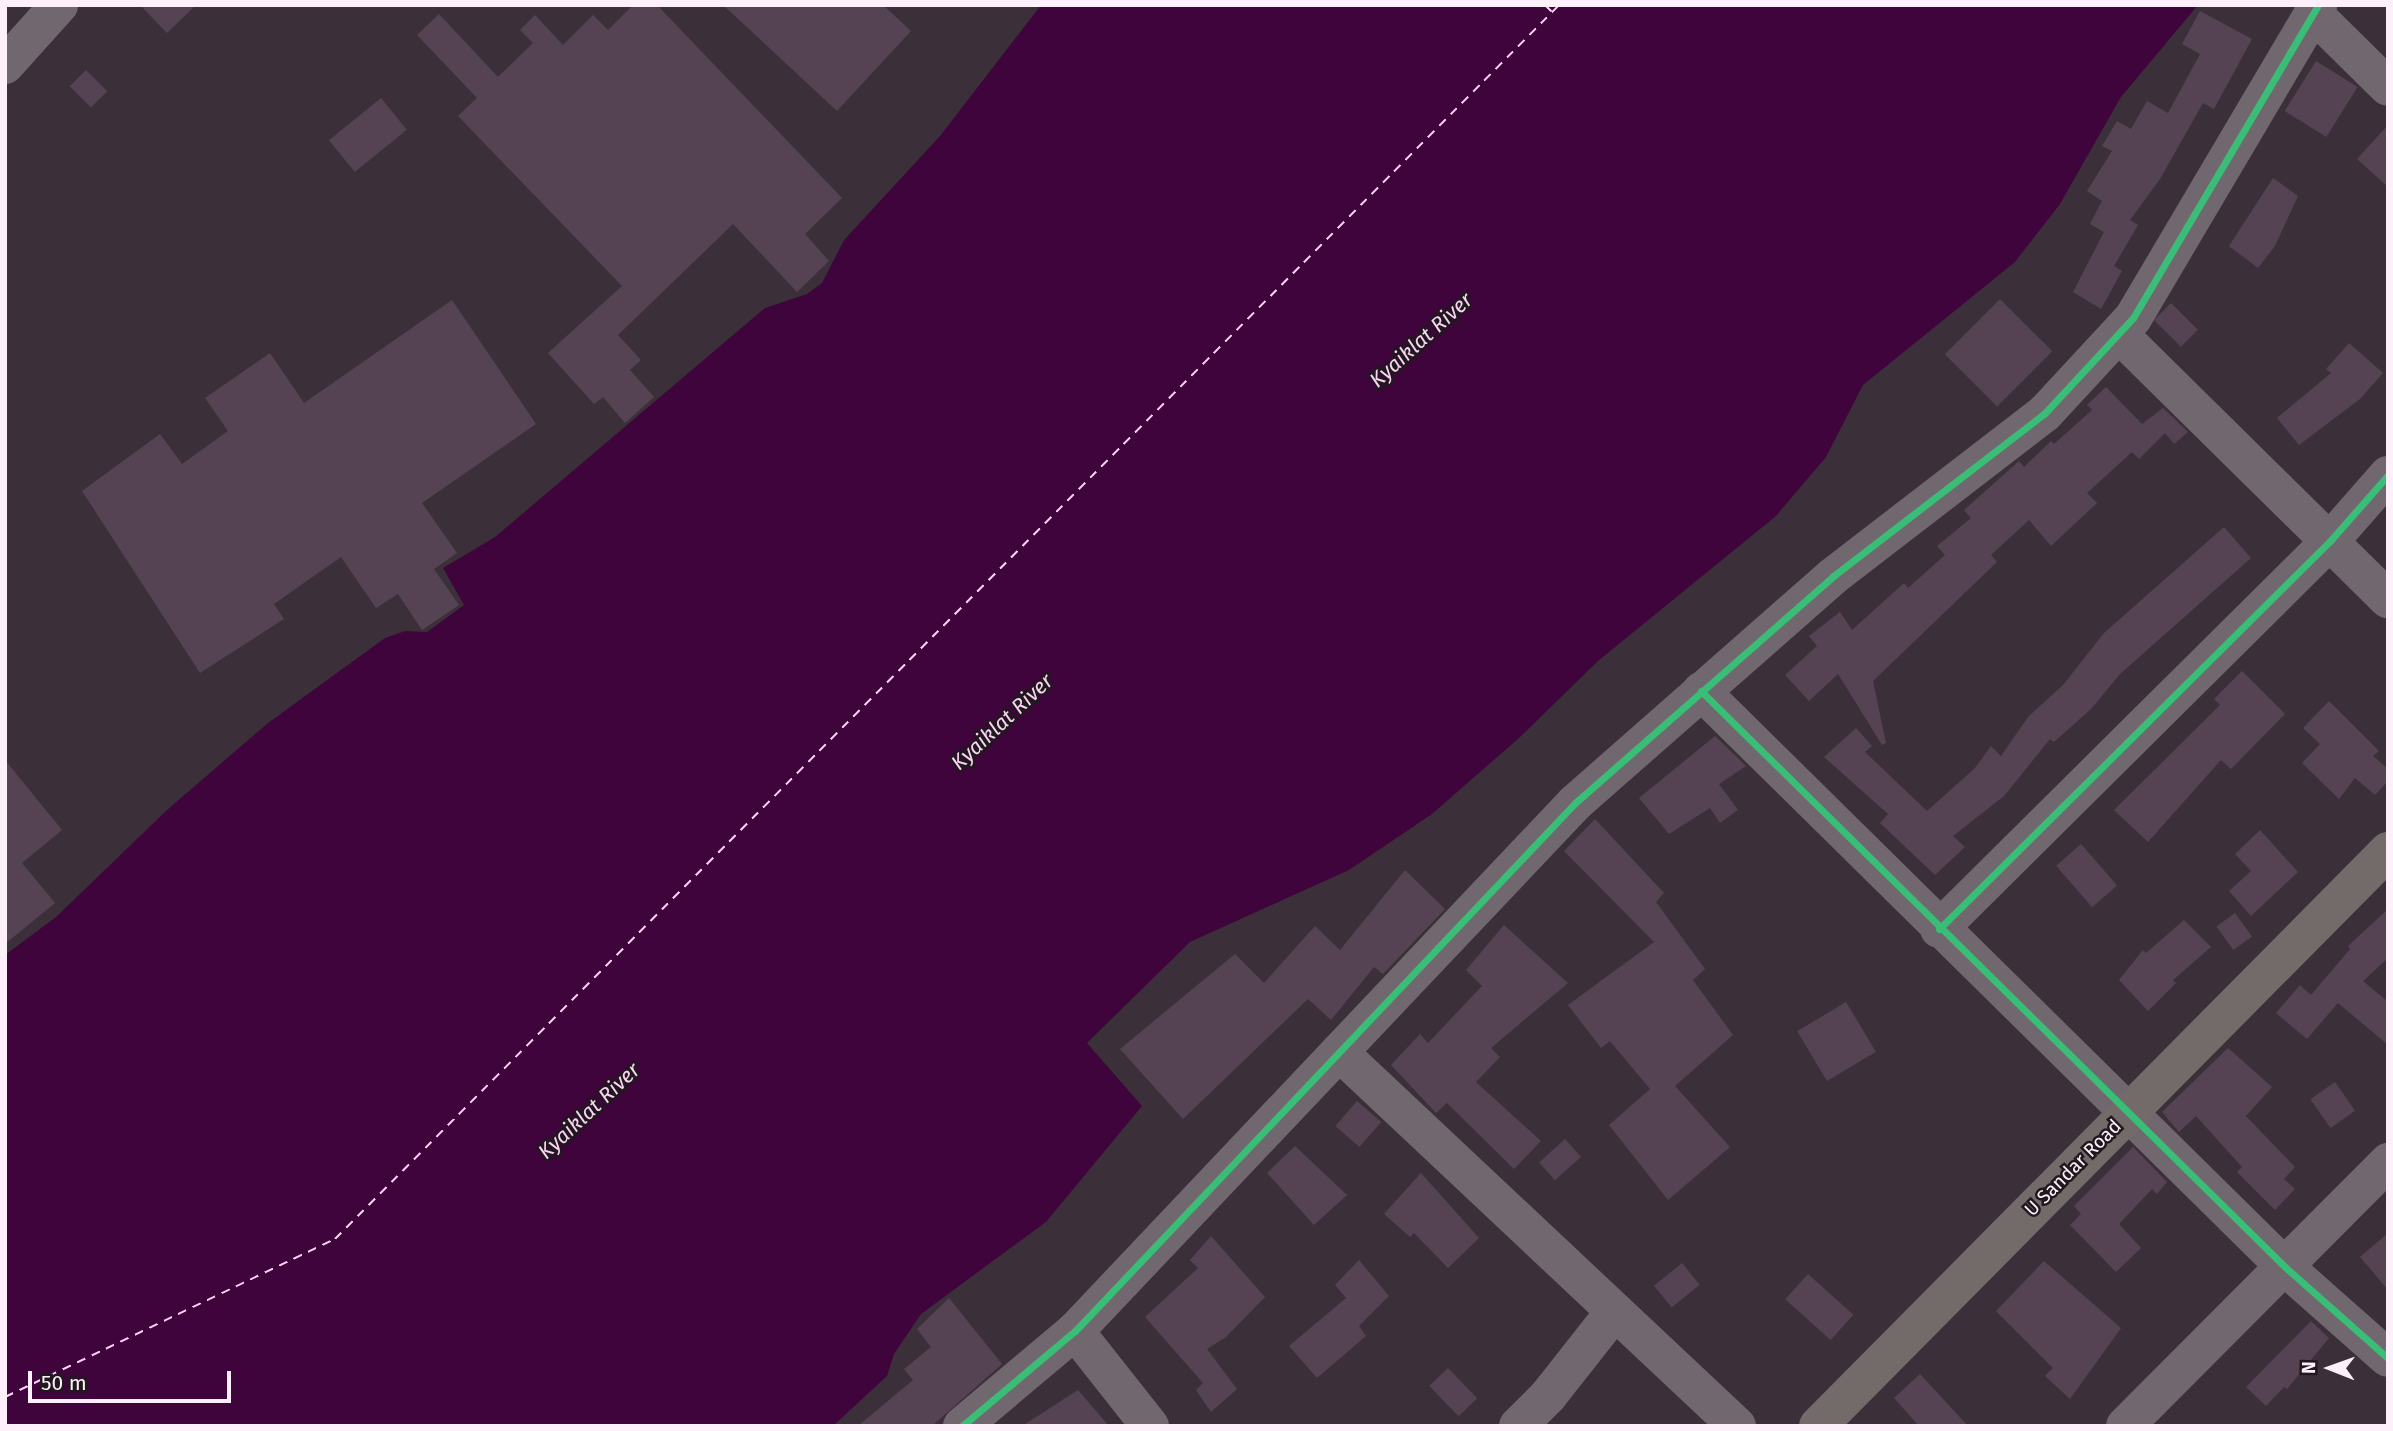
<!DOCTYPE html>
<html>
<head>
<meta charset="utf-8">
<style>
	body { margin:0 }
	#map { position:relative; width:2393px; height:1431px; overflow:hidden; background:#3b3039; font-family:"Fira Sans",sans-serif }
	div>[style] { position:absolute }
	.water>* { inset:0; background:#40043c }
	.ferry>* { height:2px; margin-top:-1px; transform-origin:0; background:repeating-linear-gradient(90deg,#fbd4f4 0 9px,transparent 0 16px) }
	.building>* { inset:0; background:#554353; transform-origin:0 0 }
	.minor>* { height:38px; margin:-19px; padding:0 19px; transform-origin:19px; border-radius:19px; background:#71676f }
	.major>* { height:38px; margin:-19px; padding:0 19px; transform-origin:19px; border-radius:19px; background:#726b69 }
	.cycleway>* { height:7px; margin:-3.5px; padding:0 3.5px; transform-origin:3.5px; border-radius:3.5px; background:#3abd76 }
	span { translate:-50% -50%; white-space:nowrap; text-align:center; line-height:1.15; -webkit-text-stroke:5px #21181f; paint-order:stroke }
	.street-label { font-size:19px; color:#fdf0fb }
	.water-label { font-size:21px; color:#fbd4f4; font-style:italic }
	.frame { position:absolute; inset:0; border:7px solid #fdf0fb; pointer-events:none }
	.north { position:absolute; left:2295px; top:1333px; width:70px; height:70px; -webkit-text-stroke:5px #21181f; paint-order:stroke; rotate:271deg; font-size:19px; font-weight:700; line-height:28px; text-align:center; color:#fdf0fb }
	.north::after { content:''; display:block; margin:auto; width:24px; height:32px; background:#fdf0fb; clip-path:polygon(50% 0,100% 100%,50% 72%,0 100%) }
	.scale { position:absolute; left:28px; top:1371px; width:203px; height:32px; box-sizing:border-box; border:4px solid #fdf0fb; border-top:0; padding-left:9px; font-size:21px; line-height:24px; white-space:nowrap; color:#fdf0fb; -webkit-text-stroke:5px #21181f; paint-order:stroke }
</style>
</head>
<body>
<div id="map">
	<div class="water">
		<div style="clip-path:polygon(1041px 5px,2198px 5px,2121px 97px,2060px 204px,2015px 262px,1863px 385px,1826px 457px,1776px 516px,1598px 661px,1519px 738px,1432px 814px,1349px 870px,1190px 942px,1087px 1043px,1142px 1106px,1046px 1222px,921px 1314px,894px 1354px,887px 1376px,833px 1426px,5px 1426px,5px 955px,56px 917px,167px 810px,268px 723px,385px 638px,405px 631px,427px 632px,464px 605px,443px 568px,495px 537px,765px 308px,807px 294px,822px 283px,844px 240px,940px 136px)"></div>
	</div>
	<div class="ferry">
		<div style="left:1545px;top:5px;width:10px;rotate:45deg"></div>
		<div style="left:5px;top:1397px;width:366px;rotate:-25.6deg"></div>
		<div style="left:335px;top:1239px;width:1738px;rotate:-45.23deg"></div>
	</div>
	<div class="building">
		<div style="clip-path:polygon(140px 5px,196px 5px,167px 33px)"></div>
		<div style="clip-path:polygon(633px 5px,657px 5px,842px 198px,805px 234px,829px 261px,797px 292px,733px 224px,618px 335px,641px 360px,630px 370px,654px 397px,625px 423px,603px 397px,594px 404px,548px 353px,622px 286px,458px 116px,477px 98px,417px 35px,439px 14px,498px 77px,533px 43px,520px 30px,535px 15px,563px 45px,593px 15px,608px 30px)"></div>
		<div style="clip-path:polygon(723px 5px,883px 5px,911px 31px,837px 111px)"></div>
		<div style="clip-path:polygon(2200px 11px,2252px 39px,2214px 109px,2203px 103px,2160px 179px,2130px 220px,2138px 225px,2114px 266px,2122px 271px,2101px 309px,2073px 292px,2104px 232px,2090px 224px,2102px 201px,2087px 191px,2112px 151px,2102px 146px,2117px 121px,2131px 129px,2147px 101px,2168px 113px,2200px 54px,2182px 44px)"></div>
		<div style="left:2316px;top:61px;width:49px;height:59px;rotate:32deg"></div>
		<div style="left:86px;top:70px;width:30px;height:23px;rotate:45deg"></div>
		<div style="left:381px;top:98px;width:41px;height:67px;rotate:51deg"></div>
		<div style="clip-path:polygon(2388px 125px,2388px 187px,2357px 159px)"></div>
		<div style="clip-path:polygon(2273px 178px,2298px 196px,2275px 246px,2258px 268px,2229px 246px)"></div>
		<div style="left:2000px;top:299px;width:74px;height:78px;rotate:45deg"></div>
		<div style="clip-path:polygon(452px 300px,536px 424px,422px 503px,457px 553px,434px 569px,459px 605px,422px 630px,398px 594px,376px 608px,341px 557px,274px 604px,284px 619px,200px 673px,82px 491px,160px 434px,182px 464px,228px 431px,205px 398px,270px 353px,304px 403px)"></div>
		<div style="left:2171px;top:303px;width:38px;height:24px;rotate:45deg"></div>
		<div style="clip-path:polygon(2349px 343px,2383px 373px,2360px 399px,2299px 445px,2277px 418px,2331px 373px,2326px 369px)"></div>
		<div style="clip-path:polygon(2106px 387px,2142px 424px,2163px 408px,2188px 432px,2174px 444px,2165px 433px,2139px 459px,2132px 452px,2087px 493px,2097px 503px,2051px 546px,2029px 520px,1991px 555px,1997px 562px,1873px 681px,1886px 743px,1882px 745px,1838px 674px,1809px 701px,1785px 675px,1817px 646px,1809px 636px,1840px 612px,1852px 630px,1904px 583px,1908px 588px,1945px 555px,1937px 546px,1971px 518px,1964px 510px,2019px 461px,2024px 467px,2051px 441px,2054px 444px,2092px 410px,2087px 405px)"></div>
		<div style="clip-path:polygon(2224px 527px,2251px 558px,2120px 674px,2091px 709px,2054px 742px,2050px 739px,2004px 796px,1953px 836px,1965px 847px,1935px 875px,1880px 823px,1888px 814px,1824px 757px,1856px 728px,1872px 746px,1865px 752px,1927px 811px,1975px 768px,1991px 746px,2001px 756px,2028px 717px,2063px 685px,2104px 633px)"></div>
		<div style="clip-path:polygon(2242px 671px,2285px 714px,2231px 769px,2221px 760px,2148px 842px,2114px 810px,2220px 705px,2214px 699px)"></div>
		<div style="clip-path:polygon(2329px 701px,2379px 751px,2373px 756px,2388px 769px,2388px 781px,2375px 795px,2355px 778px,2339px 799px,2302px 763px,2320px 744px,2303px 728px)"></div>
		<div style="clip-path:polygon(1715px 736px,1746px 766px,1719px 784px,1738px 810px,1720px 823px,1710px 808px,1669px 834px,1639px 798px)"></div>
		<div style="clip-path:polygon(5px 760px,62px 830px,22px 863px,55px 903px,5px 944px)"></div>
		<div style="clip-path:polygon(1595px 819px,1664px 893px,1656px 902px,1705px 969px,1693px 980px,1733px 1035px,1675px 1086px,1730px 1147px,1668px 1200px,1609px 1125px,1650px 1089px,1610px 1041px,1601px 1048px,1568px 1005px,1654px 942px,1564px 851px)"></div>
		<div style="clip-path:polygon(2260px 830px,2298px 872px,2251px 916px,2229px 891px,2251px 871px,2235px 854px)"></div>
		<div style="left:2081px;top:844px;width:55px;height:33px;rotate:49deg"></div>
		<div style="clip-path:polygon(1405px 870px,1445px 909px,1383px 974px,1374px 967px,1331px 1020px,1308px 999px,1183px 1119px,1120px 1049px,1235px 954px,1264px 983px,1315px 926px,1340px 950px)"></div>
		<div style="clip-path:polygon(2388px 909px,2388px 958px,2363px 981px,2388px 1002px,2388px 1045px,2338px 1003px,2307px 1039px,2276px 1013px,2300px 985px,2311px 995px,2350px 949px,2348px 946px)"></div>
		<div style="left:2235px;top:913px;width:29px;height:23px;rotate:54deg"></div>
		<div style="clip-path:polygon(2184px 920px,2211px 947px,2173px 980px,2176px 983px,2148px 1011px,2119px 980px,2143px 950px,2146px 953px)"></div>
		<div style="clip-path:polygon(1504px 925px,1568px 983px,1491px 1048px,1500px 1057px,1476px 1082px,1541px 1141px,1514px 1169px,1447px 1103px,1436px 1113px,1391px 1065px,1420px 1034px,1428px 1043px,1482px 986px,1466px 970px)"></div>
		<div style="left:1846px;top:1002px;width:58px;height:57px;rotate:59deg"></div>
		<div style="clip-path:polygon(2228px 1048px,2272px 1087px,2246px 1116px,2295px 1167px,2284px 1179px,2295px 1189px,2275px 1210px,2237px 1172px,2242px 1167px,2196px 1116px,2179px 1132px,2162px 1112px)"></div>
		<div style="left:2335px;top:1082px;width:35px;height:30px;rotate:55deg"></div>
		<div style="left:1357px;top:1101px;width:32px;height:33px;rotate:41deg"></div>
		<div style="left:1565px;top:1139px;width:24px;height:35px;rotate:48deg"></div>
		<div style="clip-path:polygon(1295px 1146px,1347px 1195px,1314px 1225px,1267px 1173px)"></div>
		<div style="clip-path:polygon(2133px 1147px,2167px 1182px,2157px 1194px,2152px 1189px,2119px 1224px,2141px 1248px,2116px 1272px,2070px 1225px,2081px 1214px,2074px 1206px)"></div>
		<div style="clip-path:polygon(1421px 1173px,1479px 1238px,1448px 1268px,1414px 1233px,1410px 1237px,1384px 1214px)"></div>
		<div style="clip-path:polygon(2388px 1233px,2388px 1290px,2360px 1257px)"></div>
		<div style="clip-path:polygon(1211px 1236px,1265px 1297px,1226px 1337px,1207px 1349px,1237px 1389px,1211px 1412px,1196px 1390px,1203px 1383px,1145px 1317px,1198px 1268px,1190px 1260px)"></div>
		<div style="clip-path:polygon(1359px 1260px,1389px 1296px,1359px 1326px,1366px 1336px,1317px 1378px,1289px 1346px,1346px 1298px,1335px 1285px)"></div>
		<div style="clip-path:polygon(2044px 1261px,2121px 1328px,2070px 1399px,2045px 1376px,2053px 1368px,1996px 1311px)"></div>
		<div style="left:1682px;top:1263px;width:28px;height:36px;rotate:51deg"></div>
		<div style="left:1808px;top:1274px;width:61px;height:34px;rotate:42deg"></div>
		<div style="clip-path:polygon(949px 1298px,1002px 1364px,932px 1426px,858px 1426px,913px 1380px,904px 1369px,931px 1347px,917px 1329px)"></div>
		<div style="clip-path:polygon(2311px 1321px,2329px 1338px,2287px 1389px,2284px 1387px,2266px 1406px,2246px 1387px)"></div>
		<div style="left:1448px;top:1368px;width:42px;height:26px;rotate:46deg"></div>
		<div style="clip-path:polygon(1920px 1374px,1968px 1426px,1919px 1426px,1894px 1398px)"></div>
		<div style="clip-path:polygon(1078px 1390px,1109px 1426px,1022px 1426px)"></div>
	</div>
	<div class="minor">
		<div style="left:2313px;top:13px;width:105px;rotate:44.6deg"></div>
		<div style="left:5px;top:65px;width:81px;rotate:-48deg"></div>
		<div style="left:2119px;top:334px;width:378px;rotate:44.6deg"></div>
		<div style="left:1701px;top:691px;width:820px;rotate:44.6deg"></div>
		<div style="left:2285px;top:1267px;width:137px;rotate:41.5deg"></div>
		<div style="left:1939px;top:929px;width:551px;rotate:-44.78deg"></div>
		<div style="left:2330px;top:541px;width:88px;rotate:-48.7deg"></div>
		<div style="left:1339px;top:1052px;width:546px;rotate:43.22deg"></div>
		<div style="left:1075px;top:1331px;width:121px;rotate:51.7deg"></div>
		<div style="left:962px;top:1426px;width:148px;rotate:-40.1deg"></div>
		<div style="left:1075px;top:1331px;width:727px;rotate:-46.56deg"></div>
		<div style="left:1575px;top:803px;width:342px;rotate:-41.3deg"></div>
		<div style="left:1832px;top:577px;width:267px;rotate:-37.6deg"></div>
		<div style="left:2044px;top:414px;width:131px;rotate:-47.2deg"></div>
		<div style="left:2133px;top:318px;width:364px;rotate:-59.4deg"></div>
		<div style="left:1518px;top:1426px;width:42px;rotate:-45deg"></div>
		<div style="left:1548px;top:1396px;width:107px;rotate:-51.8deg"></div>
		<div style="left:2125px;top:1426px;width:373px;rotate:-45.1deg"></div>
	</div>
	<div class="major">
		<div style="left:1818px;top:1426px;width:810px;rotate:-45.25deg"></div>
	</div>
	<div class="cycleway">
		<div style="left:1701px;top:691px;width:820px;rotate:44.6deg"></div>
		<div style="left:2285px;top:1267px;width:137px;rotate:41.5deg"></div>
		<div style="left:1939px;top:929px;width:551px;rotate:-44.78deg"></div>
		<div style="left:2330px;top:541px;width:88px;rotate:-48.7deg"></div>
		<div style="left:962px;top:1426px;width:148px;rotate:-40.1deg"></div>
		<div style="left:1075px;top:1331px;width:727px;rotate:-46.56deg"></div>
		<div style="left:1575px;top:803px;width:342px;rotate:-41.3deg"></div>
		<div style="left:1832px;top:577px;width:267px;rotate:-37.6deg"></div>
		<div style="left:2044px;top:414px;width:131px;rotate:-47.2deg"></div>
		<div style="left:2133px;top:318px;width:364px;rotate:-59.4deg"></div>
	</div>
	<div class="street-label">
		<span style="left:2073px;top:1168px;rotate:-45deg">U Sandar Road</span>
	</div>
	<div class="water-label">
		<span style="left:1421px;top:340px;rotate:-42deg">Kyaiklat River</span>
		<span style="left:1002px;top:722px;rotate:-43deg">Kyaiklat River</span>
		<span style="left:589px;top:1111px;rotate:-43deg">Kyaiklat River</span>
	</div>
	<div class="frame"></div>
	<div class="north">N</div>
	<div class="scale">50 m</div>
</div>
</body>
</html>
